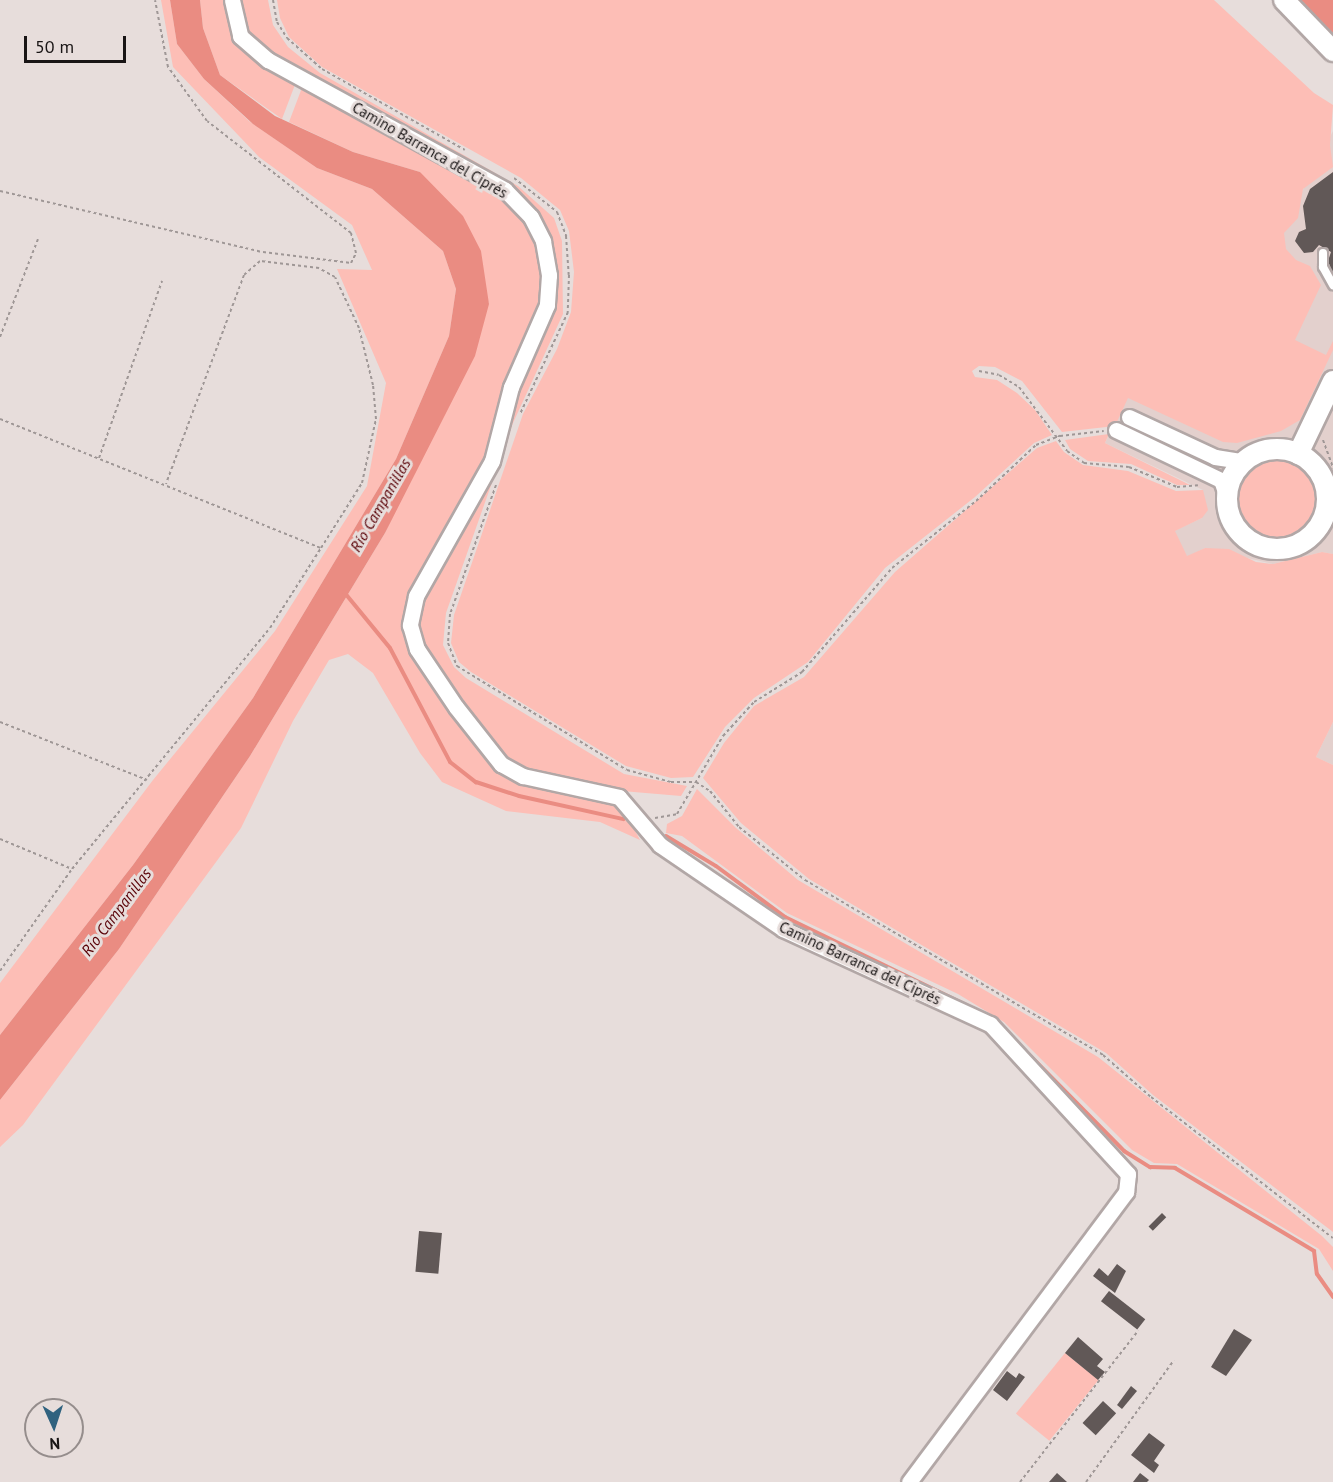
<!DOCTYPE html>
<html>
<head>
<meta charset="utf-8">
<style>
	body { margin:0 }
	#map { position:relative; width:1333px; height:1482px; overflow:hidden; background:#e7dddb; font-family:"PT Sans",sans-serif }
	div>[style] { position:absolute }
	.built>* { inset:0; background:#e3d0cd }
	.green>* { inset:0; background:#fdbeb6; transform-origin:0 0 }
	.round { border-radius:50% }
	.water>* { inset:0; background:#ea8c82 }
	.stream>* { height:4px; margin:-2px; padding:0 2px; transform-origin:2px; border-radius:2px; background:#ea8c82 }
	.building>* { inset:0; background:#615857; transform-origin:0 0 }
	.path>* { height:2px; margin-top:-1px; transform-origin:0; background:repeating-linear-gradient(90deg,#9f9796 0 3px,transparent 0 6px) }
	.roads { filter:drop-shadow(2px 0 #b2a7a6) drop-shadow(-2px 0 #b2a7a6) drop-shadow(0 2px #b2a7a6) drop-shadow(0 -2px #b2a7a6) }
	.service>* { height:8px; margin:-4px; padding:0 4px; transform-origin:4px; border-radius:4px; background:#fff }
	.minor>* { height:15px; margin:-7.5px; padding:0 7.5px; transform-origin:7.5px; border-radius:7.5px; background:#fff }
	.tertiary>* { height:20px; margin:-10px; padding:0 10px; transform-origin:10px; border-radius:10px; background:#fff }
	.tertiary>.ring { margin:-10px; padding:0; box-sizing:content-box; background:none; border:20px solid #fff; border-radius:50% }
	span { translate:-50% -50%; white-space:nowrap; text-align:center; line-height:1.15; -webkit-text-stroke:6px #e7dddb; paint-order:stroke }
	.street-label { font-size:15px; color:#191515 }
	.water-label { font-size:16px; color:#590106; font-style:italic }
	.north { position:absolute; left:24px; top:1398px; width:60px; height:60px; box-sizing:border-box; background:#e7dddb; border:2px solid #958d8c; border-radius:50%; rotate:177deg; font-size:16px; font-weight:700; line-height:24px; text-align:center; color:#191515 }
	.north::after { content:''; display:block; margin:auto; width:21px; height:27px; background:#30627f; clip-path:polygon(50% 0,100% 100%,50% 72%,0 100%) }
	.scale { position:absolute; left:24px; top:36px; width:102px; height:27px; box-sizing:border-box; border:3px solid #191515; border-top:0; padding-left:8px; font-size:18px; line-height:21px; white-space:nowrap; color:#191515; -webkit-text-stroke:4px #e7dddb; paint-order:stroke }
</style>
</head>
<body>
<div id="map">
	<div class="built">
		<div style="clip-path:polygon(1333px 131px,1333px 554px,1322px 552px,1273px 564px,1205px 548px,1187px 557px,1174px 531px,1202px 518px,1203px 490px,1105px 443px,1127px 398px,1215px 362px)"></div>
		<div style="clip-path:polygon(1333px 722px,1333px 765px,1316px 757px)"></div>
	</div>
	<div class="green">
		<div style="clip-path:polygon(161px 0,170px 0,177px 44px,204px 79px,249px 121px,317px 168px,372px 189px,443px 251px,456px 289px,449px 336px,396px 459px,253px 698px,133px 865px,0 1035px,0 983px,153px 780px,275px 631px,367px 486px,386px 383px,337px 269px,372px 270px,352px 225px,259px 157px,173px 67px)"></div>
		<div style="clip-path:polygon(200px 0,227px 0,234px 33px,296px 82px,282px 119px,220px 75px,203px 28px)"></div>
		<div style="clip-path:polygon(241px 0,268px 0,273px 25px,288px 47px,320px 73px,518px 186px,554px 218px,562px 241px,563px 314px,513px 423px,446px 613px,443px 645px,454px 667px,466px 678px,624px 774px,687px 786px,681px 796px,622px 791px,518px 769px,486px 740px,422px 647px,416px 624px,420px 601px,494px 467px,515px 392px,548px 324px,553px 274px,532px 210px,517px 192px,472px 162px,268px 54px,247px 33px)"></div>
		<div style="clip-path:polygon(277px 0,1214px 0,1314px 93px,1333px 105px,1330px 145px,1333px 167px,1303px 189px,1298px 218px,1284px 233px,1286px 249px,1296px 260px,1310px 266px,1321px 285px,1295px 340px,1326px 355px,1333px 341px,1333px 350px,1300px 420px,1281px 431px,1237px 443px,1223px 442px,1128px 398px,1115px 426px,1062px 432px,1022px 381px,995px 367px,979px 366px,972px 371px,975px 377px,997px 380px,1017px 393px,1035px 410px,1052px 435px,1034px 443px,975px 497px,885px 568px,808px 662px,754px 698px,725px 727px,693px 777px,671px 778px,626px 766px,471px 672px,459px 662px,451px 643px,454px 615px,523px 414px,557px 349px,571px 312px,574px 272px,569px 231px,560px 210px,521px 178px,322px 67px,289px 37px,280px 18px)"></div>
		<div style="clip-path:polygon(303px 85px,500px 192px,519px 211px,536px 239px,543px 268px,542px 300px,489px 451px,404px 619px,490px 758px,613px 804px,630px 821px,640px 840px,600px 822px,506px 811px,442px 782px,420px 753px,373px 673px,348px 654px,329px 660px,293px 721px,241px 828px,23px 1125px,0 1147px,0 1100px,119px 949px,250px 756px,385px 533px,489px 303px,420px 172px,353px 152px,289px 122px)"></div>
		<div style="left:1122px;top:421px;width:94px;height:5px;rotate:25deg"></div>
		<div style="clip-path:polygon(1109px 434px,1105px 443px,1190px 485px,1177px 485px,1131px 464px,1088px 461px,1070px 449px,1065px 440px)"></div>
		<div style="clip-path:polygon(1056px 441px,1064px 452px,1083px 465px,1128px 471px,1176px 491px,1203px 490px,1208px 510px,1202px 518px,1175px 531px,1187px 556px,1205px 548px,1229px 549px,1256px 562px,1273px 564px,1322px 552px,1333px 554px,1333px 722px,1316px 757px,1333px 765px,1333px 1232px,1153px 1095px,1106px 1053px,809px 879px,741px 823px,703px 778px,724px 743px,754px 706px,804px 677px,895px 572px,1037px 448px)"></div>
		<div class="round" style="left:1235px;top:458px;width:82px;height:82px"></div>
		<div style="clip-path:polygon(697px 789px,736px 828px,798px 880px,1098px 1057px,1322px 1236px,1333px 1247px,1333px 1271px,1319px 1249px,1177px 1164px,1154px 1163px,1132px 1150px,1004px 1022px,958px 994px,787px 913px,682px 836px,666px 833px,667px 824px,682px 816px)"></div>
		<div style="left:1065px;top:1353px;width:43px;height:78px;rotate:39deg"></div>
	</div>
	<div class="water">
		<div style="clip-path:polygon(170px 0,200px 0,203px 28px,220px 75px,275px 116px,353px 152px,420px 172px,463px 216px,481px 251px,489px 304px,475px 356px,385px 533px,250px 756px,119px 949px,0 1100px,0 1035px,133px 865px,253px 698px,396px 459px,449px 336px,456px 289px,443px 251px,372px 189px,317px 168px,253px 124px,204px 79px,177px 44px)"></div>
		<div style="clip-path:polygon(1292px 0,1333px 0,1333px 44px)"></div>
	</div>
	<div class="stream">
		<div style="left:344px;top:592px;width:72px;rotate:50.6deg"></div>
		<div style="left:390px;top:648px;width:129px;rotate:62.2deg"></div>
		<div style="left:450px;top:762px;width:33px;rotate:38deg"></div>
		<div style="left:476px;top:782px;width:45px;rotate:18deg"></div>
		<div style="left:519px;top:796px;width:107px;rotate:12.5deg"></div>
		<div style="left:666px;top:836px;width:58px;rotate:31deg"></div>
		<div style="left:716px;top:866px;width:86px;rotate:36.5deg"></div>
		<div style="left:785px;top:917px;width:225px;rotate:25.9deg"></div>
		<div style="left:993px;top:1018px;width:187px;rotate:45.4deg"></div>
		<div style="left:1124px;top:1151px;width:31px;rotate:32deg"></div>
		<div style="left:1150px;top:1167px;width:25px;rotate:2deg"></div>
		<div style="left:1175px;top:1168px;width:162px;rotate:30.8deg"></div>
		<div style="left:1314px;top:1251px;width:23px;rotate:83deg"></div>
		<div style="left:1317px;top:1274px;width:28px;rotate:55deg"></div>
	</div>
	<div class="building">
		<div style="clip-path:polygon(1333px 172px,1333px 274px,1328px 261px,1331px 252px,1319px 245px,1313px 252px,1304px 253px,1295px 241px,1299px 232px,1306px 229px,1303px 206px,1310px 189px)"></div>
		<div style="left:1162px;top:1213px;width:6px;height:19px;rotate:45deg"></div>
		<div style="left:419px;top:1231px;width:23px;height:41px;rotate:5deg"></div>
		<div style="clip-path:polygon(1117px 1264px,1126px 1271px,1115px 1293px,1093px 1276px,1099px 1268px,1108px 1276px)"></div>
		<div style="left:1109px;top:1291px;width:46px;height:13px;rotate:38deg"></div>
		<div style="clip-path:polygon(1234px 1329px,1252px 1340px,1226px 1376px,1211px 1367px)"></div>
		<div style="clip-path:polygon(1078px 1337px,1103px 1359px,1097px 1366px,1105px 1372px,1098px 1380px,1065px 1353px)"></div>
		<div style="clip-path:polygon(1007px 1371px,1016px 1378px,1019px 1373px,1025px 1377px,1007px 1401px,993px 1390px)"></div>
		<div style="clip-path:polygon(1131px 1386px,1137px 1391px,1122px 1409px,1117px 1405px)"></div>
		<div style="left:1103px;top:1401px;width:18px;height:30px;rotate:43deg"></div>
		<div style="clip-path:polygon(1149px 1433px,1165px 1445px,1154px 1461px,1159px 1465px,1154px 1473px,1131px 1455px)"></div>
		<div style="clip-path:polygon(1057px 1473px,1067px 1482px,1049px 1482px)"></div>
		<div style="clip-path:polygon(1140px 1473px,1149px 1480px,1147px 1482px,1133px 1482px)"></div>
	</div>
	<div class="path">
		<div style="left:273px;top:0;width:22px;rotate:80deg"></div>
		<div style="left:277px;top:22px;width:19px;rotate:58deg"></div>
		<div style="left:287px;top:38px;width:47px;rotate:41.5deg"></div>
		<div style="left:322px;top:69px;width:164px;rotate:29.5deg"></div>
		<div style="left:514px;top:178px;width:55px;rotate:38.3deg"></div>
		<div style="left:557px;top:212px;width:26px;rotate:69deg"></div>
		<div style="left:566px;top:236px;width:39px;rotate:86deg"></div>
		<div style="left:569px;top:275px;width:37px;rotate:92deg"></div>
		<div style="left:568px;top:312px;width:113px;rotate:115.2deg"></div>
		<div style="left:0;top:191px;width:270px;rotate:13.1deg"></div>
		<div style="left:263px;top:252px;width:89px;rotate:7.1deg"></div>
		<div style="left:351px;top:263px;width:11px;rotate:-63deg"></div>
		<div style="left:356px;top:253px;width:21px;rotate:-104deg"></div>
		<div style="left:351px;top:233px;width:182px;rotate:-142.1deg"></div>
		<div style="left:207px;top:121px;width:67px;rotate:-125.8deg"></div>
		<div style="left:168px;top:67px;width:68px;rotate:-101deg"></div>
		<div style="left:0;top:337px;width:105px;rotate:-68.8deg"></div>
		<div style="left:979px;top:371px;width:20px;rotate:11deg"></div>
		<div style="left:999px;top:375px;width:23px;rotate:31deg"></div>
		<div style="left:1019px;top:387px;width:80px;rotate:53.1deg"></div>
		<div style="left:1067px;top:451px;width:21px;rotate:35deg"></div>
		<div style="left:1084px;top:463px;width:45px;rotate:5.1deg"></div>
		<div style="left:1129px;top:467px;width:52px;rotate:22.6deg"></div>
		<div style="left:1177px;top:487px;width:21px;rotate:-5deg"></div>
		<div style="left:0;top:419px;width:346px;rotate:21.9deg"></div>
		<div style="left:321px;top:548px;width:77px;rotate:-57.8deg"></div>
		<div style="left:362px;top:483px;width:66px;rotate:-77.7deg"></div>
		<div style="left:376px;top:419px;width:34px;rotate:-95deg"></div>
		<div style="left:373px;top:385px;width:59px;rotate:-103.8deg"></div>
		<div style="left:359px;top:328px;width:56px;rotate:-115.2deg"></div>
		<div style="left:335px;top:277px;width:18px;rotate:-151deg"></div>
		<div style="left:319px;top:268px;width:59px;rotate:-173.2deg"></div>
		<div style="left:260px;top:261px;width:21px;rotate:139deg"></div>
		<div style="left:244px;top:275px;width:223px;rotate:110.5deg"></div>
		<div style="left:1323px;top:440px;width:30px;rotate:70deg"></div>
		<div style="left:99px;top:458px;width:188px;rotate:-70.4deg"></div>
		<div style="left:496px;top:485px;width:137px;rotate:109.6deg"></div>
		<div style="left:450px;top:614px;width:29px;rotate:94deg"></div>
		<div style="left:448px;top:643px;width:25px;rotate:69deg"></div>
		<div style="left:457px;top:666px;width:199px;rotate:31.5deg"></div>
		<div style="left:627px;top:770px;width:46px;rotate:15.3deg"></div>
		<div style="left:671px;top:782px;width:25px"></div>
		<div style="left:696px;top:782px;width:17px;rotate:33deg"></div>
		<div style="left:710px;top:791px;width:46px;rotate:51.1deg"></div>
		<div style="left:739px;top:827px;width:85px;rotate:38.8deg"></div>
		<div style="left:805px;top:880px;width:346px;rotate:30.4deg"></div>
		<div style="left:1103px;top:1055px;width:64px;rotate:41.2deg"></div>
		<div style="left:1151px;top:1097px;width:230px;rotate:37.8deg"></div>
		<div style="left:0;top:722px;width:158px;rotate:21.5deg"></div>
		<div style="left:655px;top:818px;width:22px;rotate:-10deg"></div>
		<div style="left:677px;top:814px;width:91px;rotate:-59.5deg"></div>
		<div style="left:723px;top:736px;width:46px;rotate:-47.6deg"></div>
		<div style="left:754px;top:702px;width:57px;rotate:-32deg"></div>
		<div style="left:802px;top:672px;width:138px;rotate:-49.1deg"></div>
		<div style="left:892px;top:568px;width:107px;rotate:-38.6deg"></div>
		<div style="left:976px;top:501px;width:82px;rotate:-43deg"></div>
		<div style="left:1036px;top:445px;width:26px;rotate:-21deg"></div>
		<div style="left:1060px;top:436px;width:44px;rotate:-6.5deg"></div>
		<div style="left:0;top:839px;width:78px;rotate:22.6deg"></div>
		<div style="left:0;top:971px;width:125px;rotate:-54.8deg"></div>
		<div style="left:72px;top:869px;width:312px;rotate:-50.6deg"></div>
		<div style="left:270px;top:628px;width:95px;rotate:-57.5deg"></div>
		<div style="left:1020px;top:1482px;width:192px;rotate:-52deg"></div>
		<div style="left:1086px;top:1482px;width:150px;rotate:-54.2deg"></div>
	</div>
	<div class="roads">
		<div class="service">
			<div style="left:1323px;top:253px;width:14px;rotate:90deg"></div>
			<div style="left:1323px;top:267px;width:21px;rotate:61deg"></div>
		</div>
		<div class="minor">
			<div style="left:232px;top:0;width:37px;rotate:77deg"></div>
			<div style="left:240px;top:36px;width:37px;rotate:41deg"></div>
			<div style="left:268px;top:60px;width:270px;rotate:28.7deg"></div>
			<div style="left:505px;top:190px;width:37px;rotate:46deg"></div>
			<div style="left:531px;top:217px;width:27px;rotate:63deg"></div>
			<div style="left:543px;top:241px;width:35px;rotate:80deg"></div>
			<div style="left:549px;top:275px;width:30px;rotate:94deg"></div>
			<div style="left:547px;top:305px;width:90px;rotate:113.7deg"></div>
			<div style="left:511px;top:387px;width:76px;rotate:104.4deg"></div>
			<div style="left:492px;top:461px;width:155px;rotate:119.4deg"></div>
			<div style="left:416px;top:596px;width:30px;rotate:102deg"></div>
			<div style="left:410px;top:625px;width:25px;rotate:74deg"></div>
			<div style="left:417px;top:649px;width:70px;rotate:56.1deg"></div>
			<div style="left:456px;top:707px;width:73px;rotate:51.7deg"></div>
			<div style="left:501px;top:764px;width:25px;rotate:29deg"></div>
			<div style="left:523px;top:776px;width:98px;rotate:12.3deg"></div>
			<div style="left:619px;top:797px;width:63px;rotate:49.5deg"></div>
			<div style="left:660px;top:845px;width:149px;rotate:34.3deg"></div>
			<div style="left:783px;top:929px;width:228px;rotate:24.7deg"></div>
			<div style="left:990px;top:1024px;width:204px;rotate:47.4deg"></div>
			<div style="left:1128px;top:1174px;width:18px;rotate:96deg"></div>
			<div style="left:1126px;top:1192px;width:362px;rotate:126.8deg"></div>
			<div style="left:1129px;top:417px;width:95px;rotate:24.9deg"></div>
			<div style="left:1215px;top:457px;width:30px;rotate:9deg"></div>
			<div style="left:1116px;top:430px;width:116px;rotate:25.5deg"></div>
			<div style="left:1221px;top:480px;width:18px;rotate:71deg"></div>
		</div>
		<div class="tertiary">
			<div style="left:1284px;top:0;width:71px;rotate:46.1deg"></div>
			<div class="ring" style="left:1227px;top:449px;width:80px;height:80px"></div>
			<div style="left:1298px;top:454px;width:81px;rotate:-64.4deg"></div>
		</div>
	</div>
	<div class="street-label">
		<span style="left:430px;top:150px;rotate:30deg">Camino Barranca del Ciprés</span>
		<span style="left:860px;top:963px;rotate:25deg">Camino Barranca del Ciprés</span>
	</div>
	<div class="water-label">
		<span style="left:380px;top:505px;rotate:-60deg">Río Campanillas</span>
		<span style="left:116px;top:912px;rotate:-53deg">Río Campanillas</span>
	</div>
	<div class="north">N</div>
	<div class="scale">50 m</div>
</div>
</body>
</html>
